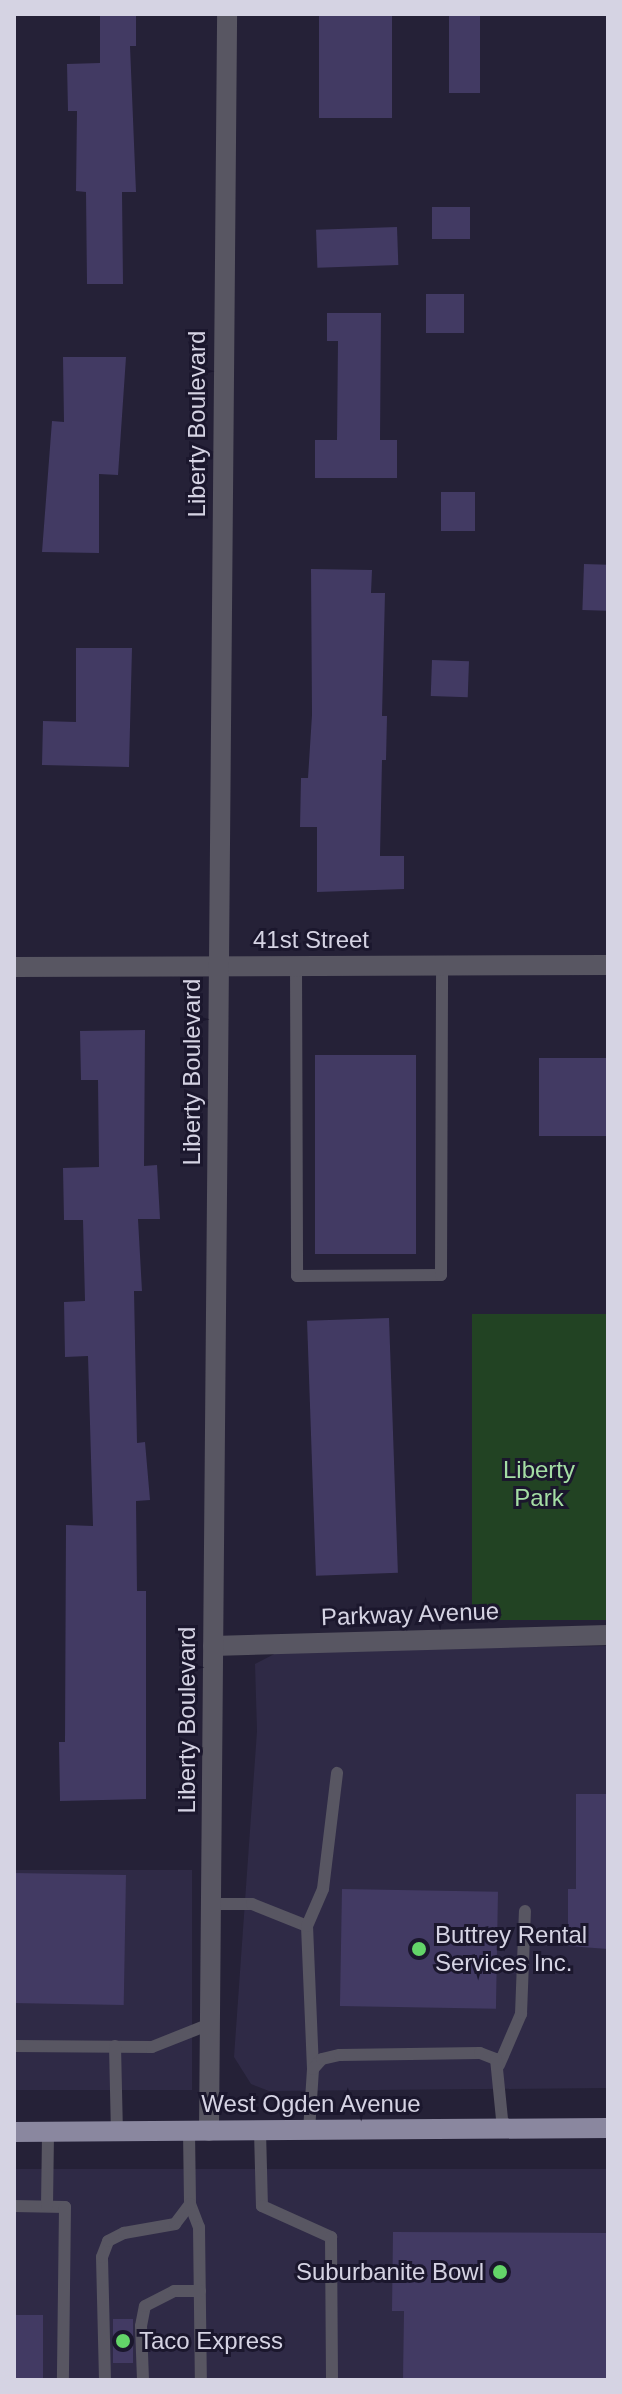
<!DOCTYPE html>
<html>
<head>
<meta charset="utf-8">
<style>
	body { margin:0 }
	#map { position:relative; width:622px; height:2394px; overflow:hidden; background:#252137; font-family:Helvetica,sans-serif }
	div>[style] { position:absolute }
	.built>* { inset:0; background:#2f2a46; transform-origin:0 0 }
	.green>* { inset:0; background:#224323; transform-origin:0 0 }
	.building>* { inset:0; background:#423a63; transform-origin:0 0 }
	.lane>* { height:12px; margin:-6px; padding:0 6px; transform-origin:6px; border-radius:6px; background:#585662 }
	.street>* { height:20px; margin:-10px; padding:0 10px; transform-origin:10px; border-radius:10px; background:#585662 }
	.primary>* { height:20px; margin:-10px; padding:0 10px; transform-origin:10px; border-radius:10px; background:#8a879f }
	.dots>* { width:22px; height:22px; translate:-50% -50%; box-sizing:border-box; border:4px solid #1b172d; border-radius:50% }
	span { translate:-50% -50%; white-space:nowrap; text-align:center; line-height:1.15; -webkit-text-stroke:6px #1b172d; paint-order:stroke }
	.street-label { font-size:24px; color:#d5d3e3 }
	.park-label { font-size:24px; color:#a4dea4 }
	.poi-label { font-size:24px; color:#d5d3e3 }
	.left { translate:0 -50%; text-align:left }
	.right { translate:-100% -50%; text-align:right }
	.frame { position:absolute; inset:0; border:16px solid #d5d3e3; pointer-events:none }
</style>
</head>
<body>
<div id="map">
	<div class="built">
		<div style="clip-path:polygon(608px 1646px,608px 2088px,269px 2091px,251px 2084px,234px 2057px,257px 1731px,255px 1664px,282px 1650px)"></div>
		<div style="left:14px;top:1870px;width:178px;height:220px"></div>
		<div style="left:608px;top:2169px;width:211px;height:594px;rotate:90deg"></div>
	</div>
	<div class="green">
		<div style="left:608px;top:1314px;width:306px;height:136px;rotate:90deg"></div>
	</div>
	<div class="building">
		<div style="clip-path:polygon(100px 14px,136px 14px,136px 46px,130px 46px,136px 192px,122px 192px,123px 284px,87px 284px,86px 192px,76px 191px,77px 111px,68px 111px,67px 64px,100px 63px)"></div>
		<div style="left:319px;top:14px;width:73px;height:104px"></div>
		<div style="left:449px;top:14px;width:31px;height:79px"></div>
		<div style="left:470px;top:207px;width:32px;height:38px;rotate:90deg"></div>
		<div style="left:397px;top:227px;width:38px;height:81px;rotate:88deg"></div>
		<div style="left:426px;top:294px;width:38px;height:39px"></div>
		<div style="clip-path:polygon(327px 313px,381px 313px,380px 440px,397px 440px,397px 478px,315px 478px,315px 440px,337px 440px,338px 341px,327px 341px)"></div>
		<div style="clip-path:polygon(63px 357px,126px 357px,118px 475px,99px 474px,99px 553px,42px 552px,52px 421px,64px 422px)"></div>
		<div style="left:441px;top:492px;width:34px;height:39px"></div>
		<div style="left:584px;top:564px;width:24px;height:46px;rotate:2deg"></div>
		<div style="clip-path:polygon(311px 569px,372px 570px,371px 593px,385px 593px,382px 716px,387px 716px,386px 760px,382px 760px,380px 856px,404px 856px,404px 889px,317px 892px,317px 827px,300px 827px,301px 778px,308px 778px,312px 715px)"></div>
		<div style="clip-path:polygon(76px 648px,132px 648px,129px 767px,42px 765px,43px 721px,76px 722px)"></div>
		<div style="left:432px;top:660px;width:37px;height:36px;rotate:2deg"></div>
		<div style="clip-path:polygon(145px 1030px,144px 1166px,157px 1165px,160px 1219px,138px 1219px,142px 1291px,134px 1291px,137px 1443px,145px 1442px,150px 1500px,136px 1501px,137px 1591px,146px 1591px,146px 1799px,60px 1801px,59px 1742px,65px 1742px,66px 1525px,93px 1526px,88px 1356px,65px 1357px,64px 1302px,85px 1301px,83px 1220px,64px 1220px,63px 1168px,99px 1167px,98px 1080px,81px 1080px,80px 1031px)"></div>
		<div style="left:315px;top:1055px;width:101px;height:199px"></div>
		<div style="left:539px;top:1058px;width:69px;height:78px"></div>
		<div style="left:389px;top:1318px;width:255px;height:82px;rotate:88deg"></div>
		<div style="clip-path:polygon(576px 1794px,608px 1794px,608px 1949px,568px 1946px,568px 1889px,576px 1889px)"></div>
		<div style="left:14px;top:1873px;width:112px;height:130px;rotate:1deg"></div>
		<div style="left:342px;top:1889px;width:156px;height:117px;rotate:1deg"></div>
		<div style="clip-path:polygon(393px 2232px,608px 2233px,608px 2380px,403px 2380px,404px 2311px,392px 2311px)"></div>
		<div style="left:14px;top:2315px;width:29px;height:65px"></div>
		<div style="left:113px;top:2319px;width:20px;height:44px"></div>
	</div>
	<div class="lane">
		<div style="left:296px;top:966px;width:310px;rotate:89.8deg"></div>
		<div style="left:297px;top:1276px;width:144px;rotate:-0.4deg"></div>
		<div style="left:441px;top:1275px;width:310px;rotate:-89.8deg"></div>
		<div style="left:211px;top:1904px;width:41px"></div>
		<div style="left:252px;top:1904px;width:59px;rotate:21.8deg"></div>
		<div style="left:14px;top:2046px;width:138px;rotate:0.4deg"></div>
		<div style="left:152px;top:2047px;width:62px;rotate:-21.6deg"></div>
		<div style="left:115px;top:2046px;width:86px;rotate:88.7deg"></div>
		<div style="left:499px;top:2065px;width:56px;rotate:-66.7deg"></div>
		<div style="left:521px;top:2014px;width:103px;rotate:-87.8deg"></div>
		<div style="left:313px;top:2069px;width:143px;rotate:-92.4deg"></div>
		<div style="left:307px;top:1926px;width:40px;rotate:-66.6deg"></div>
		<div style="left:323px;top:1889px;width:117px;rotate:-83.1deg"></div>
		<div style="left:189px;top:2131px;width:73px;rotate:89.2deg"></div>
		<div style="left:190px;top:2204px;width:25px;rotate:69deg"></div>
		<div style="left:199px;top:2227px;width:153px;rotate:89.3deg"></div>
		<div style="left:260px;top:2131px;width:75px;rotate:88.5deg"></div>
		<div style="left:262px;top:2206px;width:76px;rotate:24.2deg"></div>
		<div style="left:331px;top:2237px;width:143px;rotate:89.6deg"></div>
		<div style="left:309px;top:2131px;width:62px;rotate:-86.3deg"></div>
		<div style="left:313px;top:2069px;width:13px;rotate:-48deg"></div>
		<div style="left:322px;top:2059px;width:18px;rotate:-13deg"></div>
		<div style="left:340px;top:2055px;width:140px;rotate:-0.8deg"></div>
		<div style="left:480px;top:2053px;width:17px;rotate:21deg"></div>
		<div style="left:496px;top:2059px;width:70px;rotate:84.3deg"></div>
		<div style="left:14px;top:2206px;width:51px;rotate:1.1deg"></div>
		<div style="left:65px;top:2207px;width:173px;rotate:90.7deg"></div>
		<div style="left:47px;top:2206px;width:74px;rotate:-89.2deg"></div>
		<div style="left:105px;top:2380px;width:123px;rotate:-91.4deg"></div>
		<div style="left:102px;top:2257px;width:17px;rotate:-69deg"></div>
		<div style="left:108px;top:2241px;width:18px;rotate:-27deg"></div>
		<div style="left:124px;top:2233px;width:52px;rotate:-10deg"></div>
		<div style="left:175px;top:2224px;width:25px;rotate:-53deg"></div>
		<div style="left:143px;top:2380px;width:54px;rotate:-92.1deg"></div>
		<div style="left:141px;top:2326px;width:20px;rotate:-79deg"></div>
		<div style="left:145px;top:2306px;width:33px;rotate:-27deg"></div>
		<div style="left:174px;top:2291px;width:26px"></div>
	</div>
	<div class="street">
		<div style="left:14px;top:967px;width:594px;rotate:-0.19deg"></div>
		<div style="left:213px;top:1646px;width:395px;rotate:-1.6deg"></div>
		<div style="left:209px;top:2131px;width:2117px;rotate:-89.51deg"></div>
	</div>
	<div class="primary">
		<div style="left:14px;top:2132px;width:594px;rotate:-0.39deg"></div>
	</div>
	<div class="dots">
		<div style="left:419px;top:1949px;background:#63d469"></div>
		<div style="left:500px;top:2272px;background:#63d469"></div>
		<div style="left:123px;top:2341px;background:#63d469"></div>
	</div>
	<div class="street-label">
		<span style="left:197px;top:424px;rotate:-90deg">Liberty Boulevard</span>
		<span style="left:311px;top:940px">41st Street</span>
		<span style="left:192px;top:1072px;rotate:-90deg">Liberty Boulevard</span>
		<span style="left:410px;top:1614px;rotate:-2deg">Parkway Avenue</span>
		<span style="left:187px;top:1720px;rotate:-90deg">Liberty Boulevard</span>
		<span style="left:311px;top:2104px">West Ogden Avenue</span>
	</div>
	<div class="park-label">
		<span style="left:539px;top:1484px">Liberty<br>Park</span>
	</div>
	<div class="poi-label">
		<span class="left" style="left:435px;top:1949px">Buttrey Rental<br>Services Inc.</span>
		<span class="right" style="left:484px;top:2272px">Suburbanite Bowl</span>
		<span class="left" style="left:139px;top:2341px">Taco Express</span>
	</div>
	<div class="frame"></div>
</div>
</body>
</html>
